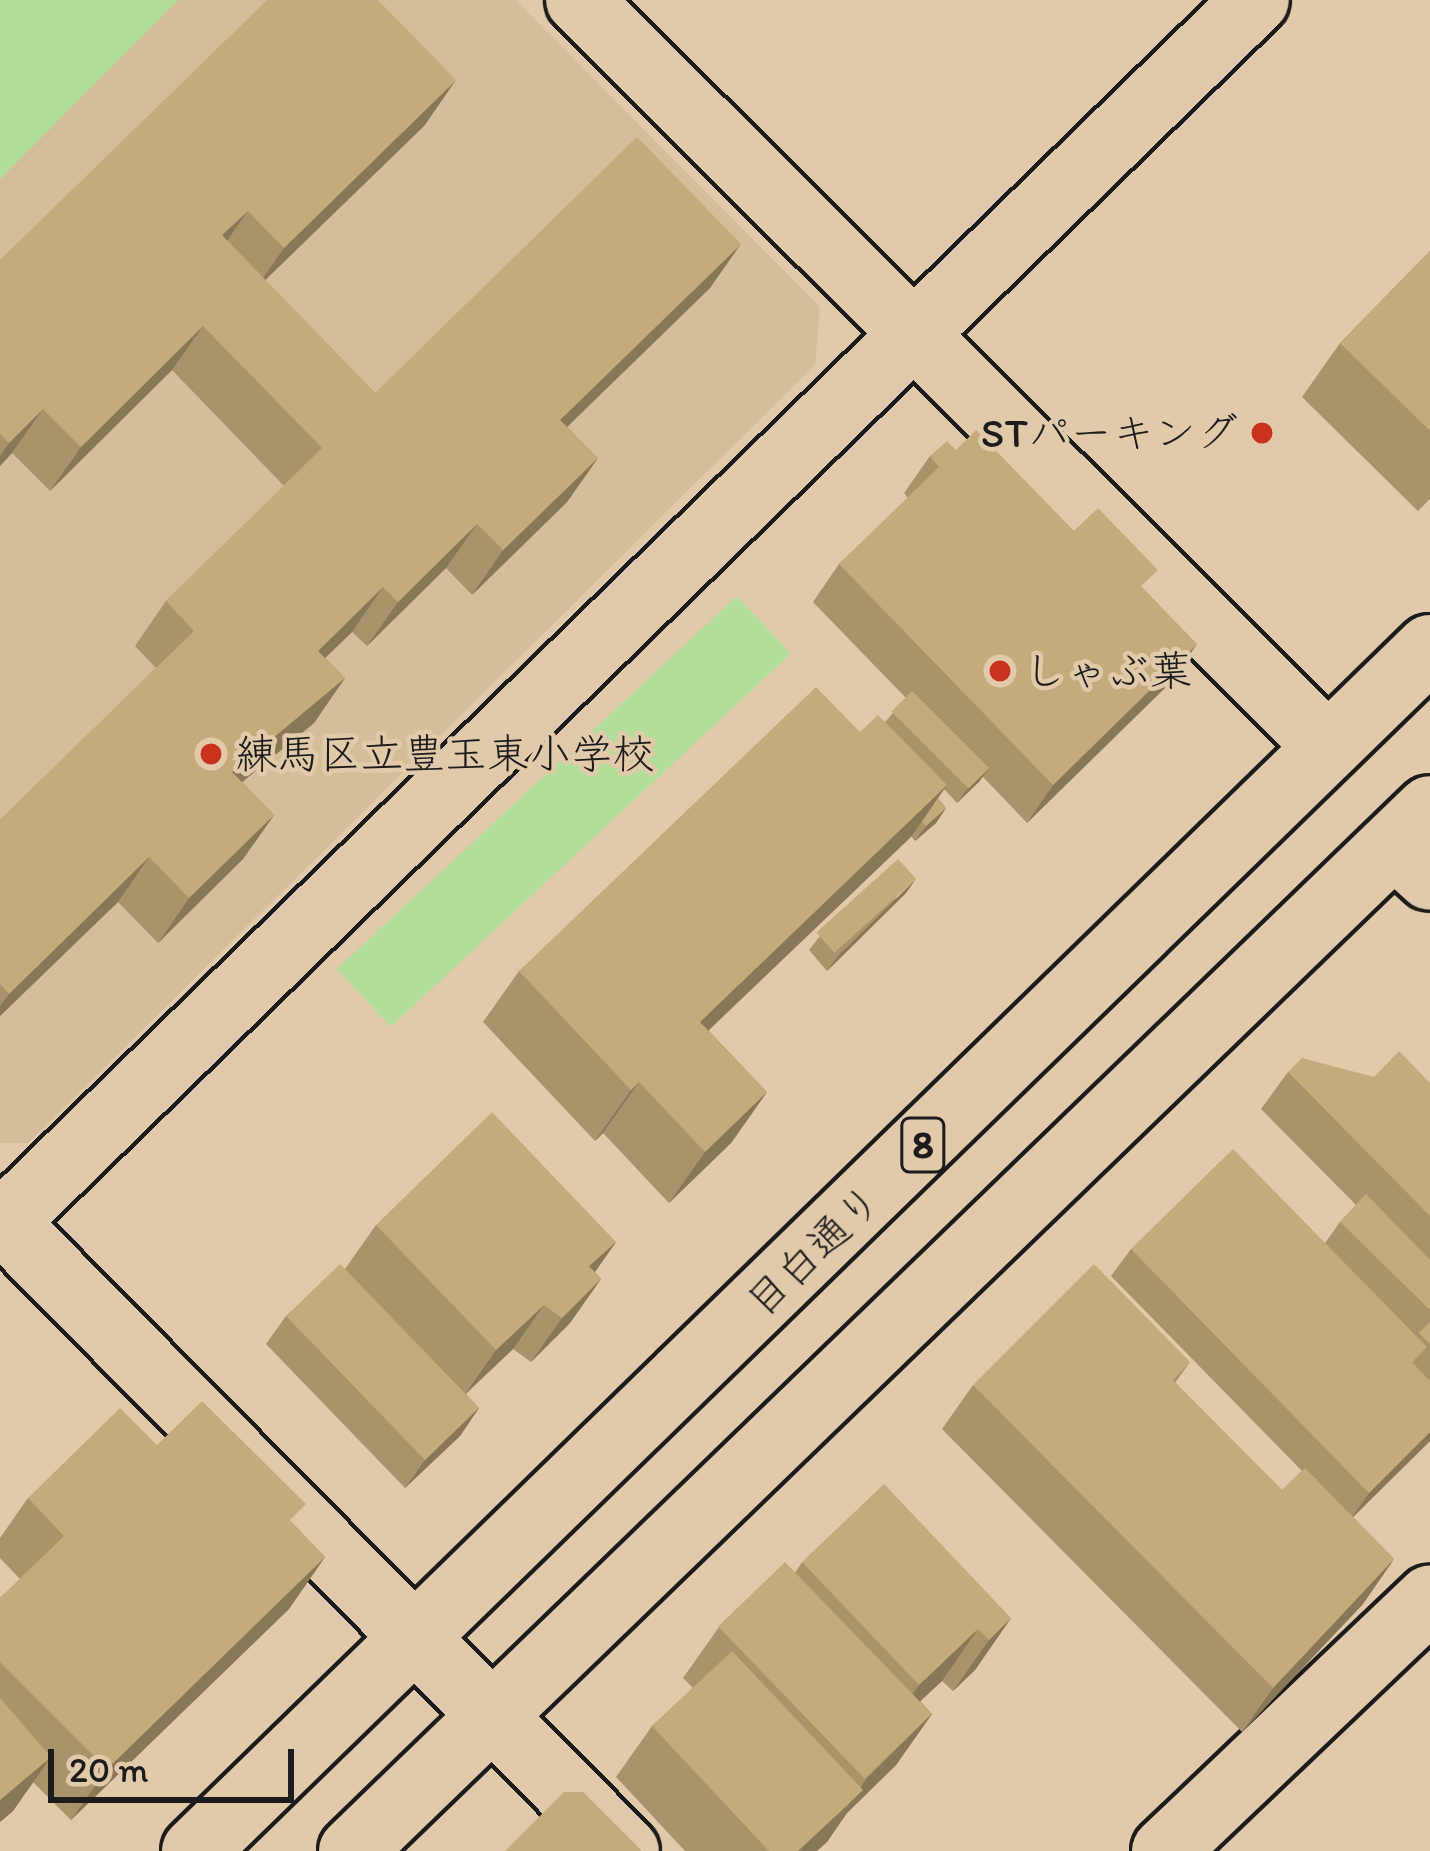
<!DOCTYPE html>
<html>
<head>
<meta charset="utf-8">
<style>
	body { margin:0 }
	#map { position:relative; width:1430px; height:1851px; overflow:hidden; background:#e1caaa; font-family:Itim,"Klee One",sans-serif }
	div>[style] { position:absolute }
	.built>* { inset:0; background:#d4be99 }
	.green>* { inset:0; background:#b2dd9b; transform-origin:0 0 }
	.roads { filter:drop-shadow(3px 0 #1c1c1c) drop-shadow(-3px 0 #1c1c1c) drop-shadow(0 3px #1c1c1c) drop-shadow(0 -3px #1c1c1c) }
	.minor>* { height:66px; margin:-33px; padding:0 33px; transform-origin:33px; border-radius:33px; background:#e1caaa }
	.primary>* { height:66px; margin:-33px; padding:0 33px; transform-origin:33px; border-radius:33px; background:#e1caaa }
	.wall>* { inset:0; background:#a9936b }
	.shaded-wall>* { inset:0; background:#897857 }
	.building>* { inset:0; background:#c4ab7c; transform-origin:0 0 }
	.dots>* { width:33px; height:33px; translate:-50% -50%; box-sizing:border-box; border:6px solid #e1caaa; border-radius:50% }
	span { translate:-50% -50%; white-space:nowrap; text-align:center; line-height:1.15; -webkit-text-stroke:9px #e1caaa; paint-order:stroke }
	.shield-label span { padding:3px 9px; background:#e1caaa; border:3px solid; border-radius:9px; -webkit-text-stroke-width:0 }
	.shield-label { font-size:39px; color:#1c1c1c; font-weight:700 }
	.poi-label { font-size:42px; color:#1c1c1c }
	.right { translate:-100% -50%; text-align:right }
	.left { translate:0 -50%; text-align:left }
	.street-label { font-size:42px; color:#1c1c1c }
	.scale { position:absolute; left:48px; top:1749px; width:246px; height:54px; box-sizing:border-box; border:6px solid #1c1c1c; border-top:0; padding-left:15px; font-size:36px; line-height:42px; white-space:nowrap; color:#1c1c1c; -webkit-text-stroke:9px #e1caaa; paint-order:stroke }
</style>
</head>
<body>
<div id="map">
	<div class="built">
		<div style="clip-path:polygon(0 0,516px 0,820px 307px,815px 365px,28px 1143px,0 1143px)"></div>
	</div>
	<div class="green">
		<div style="clip-path:polygon(0 0,178px 0,0 179px)"></div>
		<div style="left:737px;top:596px;width:79px;height:547px;rotate:47deg"></div>
	</div>
	<div class="roads">
		<div class="minor">
			<div style="left:579px;top:0;width:1058px;rotate:44.92deg"></div>
			<div style="left:1395px;top:845px;width:47px;rotate:42.4deg"></div>
			<div style="left:0;top:1218px;width:890px;rotate:45.32deg"></div>
			<div style="left:0;top:1226px;width:1755px;rotate:-44.31deg"></div>
			<div style="left:1165px;top:1851px;width:366px;rotate:-43.6deg"></div>
		</div>
		<div class="primary">
			<div style="left:195px;top:1851px;width:1724px;rotate:-44.25deg"></div>
			<div style="left:352px;top:1851px;width:1499px;rotate:-44.03deg"></div>
		</div>
	</div>
	<div class="wall">
		<div style="clip-path:polygon(425px 125px,265px 280px,375px 393px,710px 288px,567px 427px,598px 458px,567px 502px,472px 595px,446px 568px,367px 646px,352px 632px,325px 658px,345px 678px,314px 723px,242px 782px,274px 815px,243px 859px,158px 943px,118px 902px,0 1016px,0 820px,156px 668px,135px 646px,166px 601px,284px 486px,172px 370px,50px 491px,12px 453px,0 466px,0 260px)"></div>
		<div style="clip-path:polygon(1430px 251px,1430px 499px,1418px 511px,1302px 397px,1340px 343px)"></div>
		<div style="clip-path:polygon(956px 450px,1074px 531px,1144px 590px,1171px 682px,1027px 823px,983px 777px,957px 803px,944px 789px,938px 798px,946px 808px,936px 823px,915px 841px,911px 836px,708px 1030px,767px 1092px,731px 1143px,669px 1203px,603px 1133px,595px 1141px,483px 1022px,519px 971px,860px 732px,885px 722px,906px 698px,813px 602px,839px 564px,908px 498px,904px 493px,930px 456px)"></div>
		<div style="clip-path:polygon(906px 893px,827px 971px,809px 950px,820px 936px)"></div>
		<div style="clip-path:polygon(1288px 1072px,1374px 1077px,1430px 1083px,1430px 1441px,1353px 1517px,1394px 1559px,1363px 1604px,1242px 1732px,942px 1429px,973px 1385px,1190px 1362px,1175px 1383px,1282px 1490px,1302px 1471px,1111px 1276px,1131px 1249px,1325px 1243px,1340px 1222px,1356px 1205px,1261px 1109px)"></div>
		<div style="clip-path:polygon(376px 1225px,616px 1242px,595px 1272px,601px 1279px,570px 1323px,531px 1362px,513px 1349px,466px 1394px,479px 1408px,460px 1436px,405px 1488px,266px 1344px,286px 1316px,345px 1269px)"></div>
		<div style="clip-path:polygon(157px 1445px,293px 1524px,325px 1557px,289px 1609px,71px 1820px,33px 1782px,13px 1811px,0 1822px,0 1598px,20px 1579px,0 1558px,0 1538px,28px 1498px)"></div>
		<div style="clip-path:polygon(802px 1562px,1011px 1618px,975px 1670px,953px 1691px,942px 1681px,920px 1701px,932px 1714px,896px 1765px,847px 1813px,827px 1842px,817px 1851px,685px 1851px,616px 1777px,652px 1726px,693px 1688px,683px 1678px,719px 1627px,795px 1573px)"></div>
	</div>
	<div class="shaded-wall">
		<div style="clip-path:polygon(456px 80px,425px 125px,253px 292px,284px 248px)"></div>
		<div style="clip-path:polygon(248px 211px,217px 255px,222px 235px)"></div>
		<div style="clip-path:polygon(741px 244px,710px 288px,529px 464px,560px 420px)"></div>
		<div style="clip-path:polygon(203px 326px,172px 370px,50px 491px,81px 447px)"></div>
		<div style="clip-path:polygon(43px 409px,12px 453px,0 466px,0 456px,9px 443px)"></div>
		<div style="clip-path:polygon(598px 458px,567px 502px,472px 595px,503px 550px)"></div>
		<div style="clip-path:polygon(477px 524px,446px 568px,367px 646px,398px 602px)"></div>
		<div style="clip-path:polygon(383px 587px,352px 632px,287px 695px,318px 651px)"></div>
		<div style="clip-path:polygon(1197px 644px,1171px 682px,1027px 823px,1053px 785px)"></div>
		<div style="clip-path:polygon(345px 678px,314px 723px,201px 816px,232px 772px)"></div>
		<div style="clip-path:polygon(989px 768px,979px 782px,957px 803px,968px 788px)"></div>
		<div style="clip-path:polygon(947px 785px,911px 837px,664px 1073px,700px 1022px)"></div>
		<div style="clip-path:polygon(946px 808px,936px 823px,915px 841px,926px 826px)"></div>
		<div style="clip-path:polygon(274px 815px,243px 859px,158px 943px,189px 898px)"></div>
		<div style="clip-path:polygon(149px 857px,118px 902px,0 1016px,0 1006px,9px 994px)"></div>
		<div style="clip-path:polygon(916px 879px,906px 893px,827px 971px,838px 956px)"></div>
		<div style="clip-path:polygon(639px 1082px,603px 1133px,595px 1141px,631px 1090px)"></div>
		<div style="clip-path:polygon(767px 1092px,731px 1143px,669px 1203px,705px 1152px)"></div>
		<div style="clip-path:polygon(616px 1242px,585px 1286px,589px 1266px)"></div>
		<div style="clip-path:polygon(601px 1279px,570px 1323px,531px 1362px,562px 1318px)"></div>
		<div style="clip-path:polygon(544px 1305px,513px 1349px,465px 1394px,496px 1350px)"></div>
		<div style="clip-path:polygon(479px 1408px,460px 1436px,405px 1488px,425px 1460px)"></div>
		<div style="clip-path:polygon(1430px 1432px,1430px 1441px,1350px 1520px,1369px 1493px)"></div>
		<div style="clip-path:polygon(325px 1557px,289px 1609px,71px 1820px,107px 1769px)"></div>
		<div style="clip-path:polygon(1394px 1559px,1363px 1604px,1242px 1732px,1273px 1688px)"></div>
		<div style="clip-path:polygon(1011px 1618px,975px 1670px,953px 1691px,989px 1640px)"></div>
		<div style="clip-path:polygon(978px 1629px,942px 1681px,883px 1736px,919px 1685px)"></div>
		<div style="clip-path:polygon(932px 1714px,896px 1765px,847px 1813px,827px 1842px,817px 1851px,798px 1851px,848px 1805px,867px 1778px)"></div>
		<div style="clip-path:polygon(51px 1757px,13px 1811px,0 1822px,0 1800px)"></div>
	</div>
	<div class="building">
		<div style="clip-path:polygon(267px 0,378px 0,456px 80px,284px 248px,248px 211px,222px 235px,375px 393px,637px 137px,741px 244px,560px 420px,598px 458px,503px 550px,477px 524px,398px 602px,383px 587px,318px 651px,345px 678px,232px 772px,274px 815px,189px 898px,149px 857px,9px 994px,0 984px,0 820px,194px 631px,166px 601px,322px 448px,203px 326px,81px 447px,43px 409px,9px 443px,0 434px,0 260px)"></div>
		<div style="clip-path:polygon(1430px 251px,1430px 431px,1340px 343px)"></div>
		<div style="clip-path:polygon(976px 430px,1074px 531px,1098px 508px,1158px 570px,1141px 586px,1197px 644px,1053px 785px,839px 564px,939px 467px,930px 456px,947px 441px,956px 450px)"></div>
		<div style="clip-path:polygon(816px 687px,860px 732px,878px 715px,947px 785px,700px 1022px,767px 1092px,705px 1152px,639px 1082px,631px 1090px,519px 971px)"></div>
		<div style="left:912px;top:691px;width:109px;height:29px;rotate:45deg"></div>
		<div style="clip-path:polygon(938px 798px,946px 808px,926px 826px,922px 822px)"></div>
		<div style="left:898px;top:859px;width:27px;height:110px;rotate:48deg"></div>
		<div style="clip-path:polygon(1399px 1051px,1430px 1083px,1430px 1216px,1288px 1072px,1302px 1058px,1374px 1077px)"></div>
		<div style="clip-path:polygon(492px 1112px,616px 1242px,589px 1266px,601px 1279px,562px 1318px,544px 1305px,496px 1350px,376px 1225px)"></div>
		<div style="clip-path:polygon(1233px 1149px,1427px 1347px,1412px 1362px,1430px 1381px,1430px 1432px,1369px 1493px,1131px 1249px)"></div>
		<div style="clip-path:polygon(1366px 1194px,1430px 1260px,1430px 1310px,1340px 1222px)"></div>
		<div style="left:340px;top:1264px;width:200px;height:75px;rotate:46deg"></div>
		<div style="clip-path:polygon(1094px 1264px,1190px 1362px,1173px 1380px,1282px 1490px,1305px 1468px,1394px 1559px,1273px 1688px,973px 1385px)"></div>
		<div style="clip-path:polygon(1430px 1322px,1430px 1344px,1419px 1333px)"></div>
		<div style="clip-path:polygon(202px 1401px,306px 1504px,290px 1520px,325px 1557px,107px 1769px,0 1662px,0 1598px,64px 1536px,28px 1498px,120px 1408px,157px 1445px)"></div>
		<div style="clip-path:polygon(884px 1484px,1011px 1618px,989px 1640px,978px 1629px,919px 1685px,802px 1562px)"></div>
		<div style="left:785px;top:1562px;width:211px;height:93px;rotate:46deg"></div>
		<div style="clip-path:polygon(732px 1651px,863px 1790px,798px 1851px,769px 1851px,652px 1726px)"></div>
		<div style="clip-path:polygon(0 1698px,51px 1757px,0 1800px)"></div>
		<div style="clip-path:polygon(564px 1792px,583px 1792px,642px 1851px,505px 1851px)"></div>
	</div>
	<div class="dots">
		<div style="left:1262px;top:433px;background:#c8321e"></div>
		<div style="left:1000px;top:671px;background:#c8321e"></div>
		<div style="left:211px;top:754px;background:#c8321e"></div>
	</div>
	<div class="shield-label">
		<span style="left:923px;top:1145px">8</span>
	</div>
	<div class="poi-label">
		<span class="right" style="left:1238px;top:433px">STパーキング</span>
		<span class="left" style="left:1024px;top:671px">しゃぶ葉</span>
		<span class="left" style="left:235px;top:754px">練馬区立豊玉東小学校</span>
	</div>
	<div class="street-label">
		<span style="left:814px;top:1251px;rotate:-44deg">目白通り</span>
	</div>
	<div class="scale">20 m</div>
</div>
</body>
</html>
